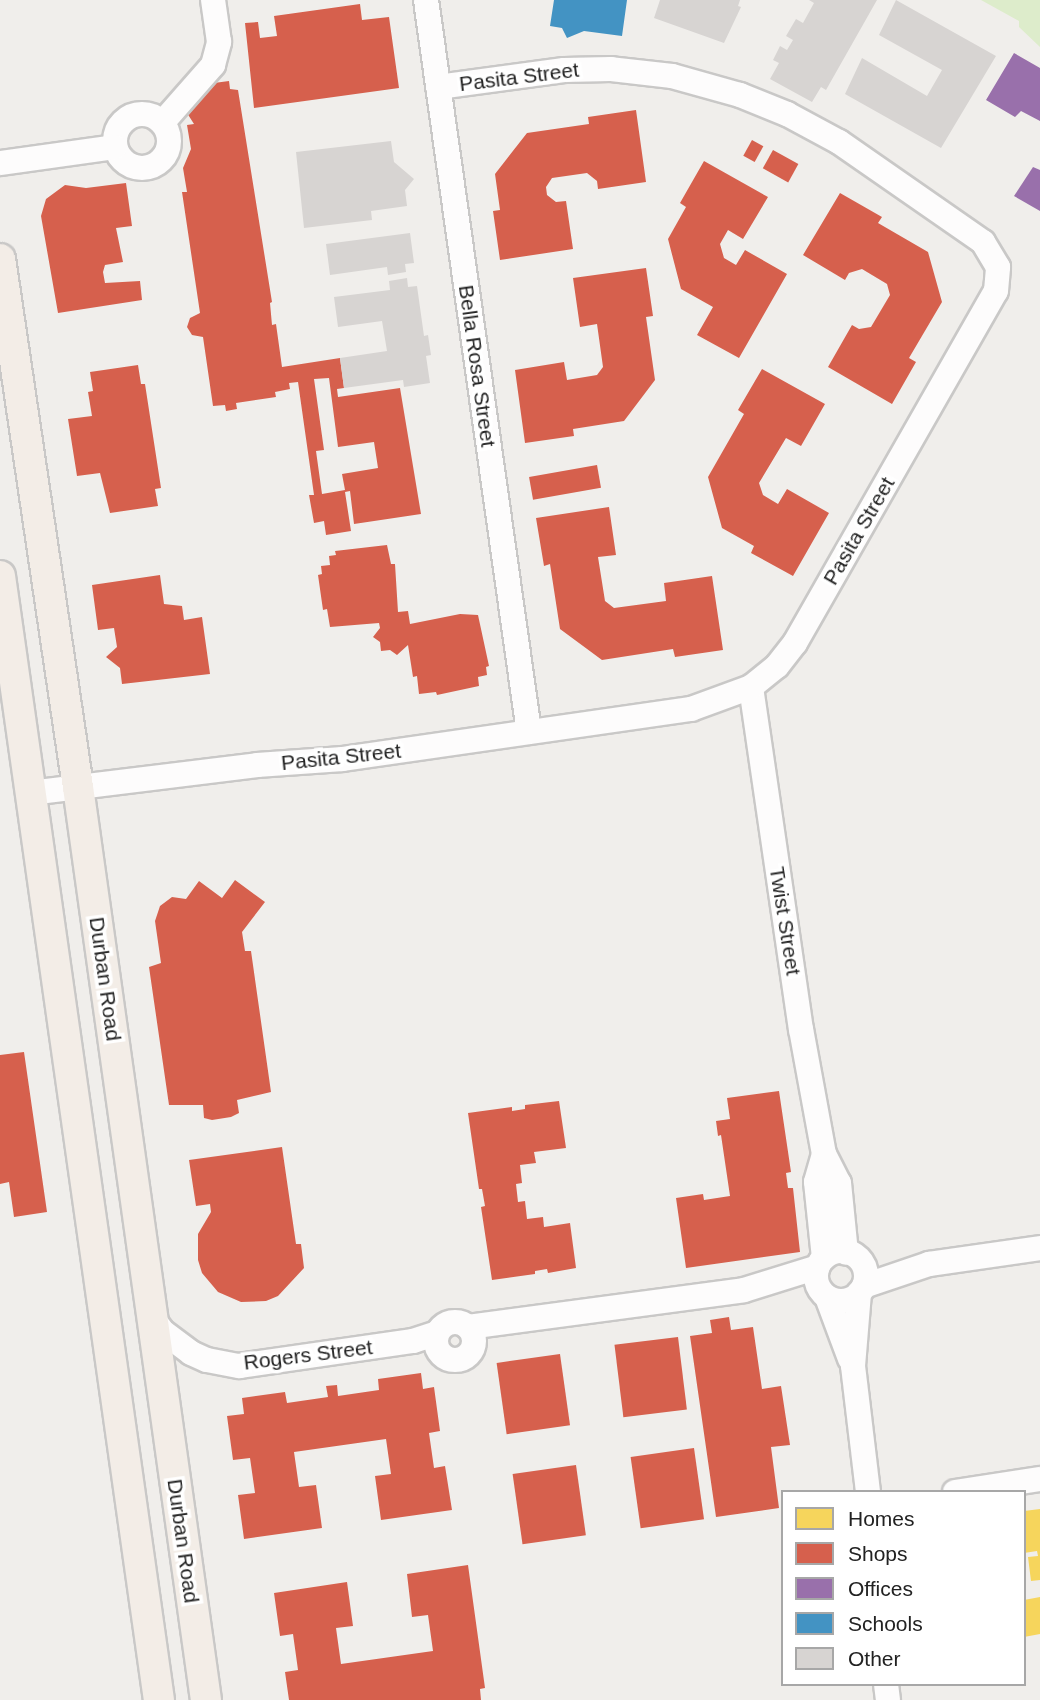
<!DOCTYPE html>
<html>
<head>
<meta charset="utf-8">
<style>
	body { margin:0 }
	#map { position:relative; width:1040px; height:1700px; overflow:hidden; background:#f0eeeb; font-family:Helvetica,sans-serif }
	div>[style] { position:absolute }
	.grass>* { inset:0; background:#ddeccb }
	.homes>* { inset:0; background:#f6d55c }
	.shops>* { inset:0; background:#d6604d; transform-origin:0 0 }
	.offices>* { inset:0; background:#9970ab }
	.schools>* { inset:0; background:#4393c3 }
	.building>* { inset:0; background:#d7d4d2 }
	.roads { filter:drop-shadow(2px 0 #c9c8c7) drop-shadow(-2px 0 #c9c8c7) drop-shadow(0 2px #c9c8c7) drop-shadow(0 -2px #c9c8c7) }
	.minor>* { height:24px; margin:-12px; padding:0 12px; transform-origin:12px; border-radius:12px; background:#fdfcfc }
	.minor>.ring { margin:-12px; padding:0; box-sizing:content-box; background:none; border:24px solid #fdfcfc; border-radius:50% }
	.major>* { height:30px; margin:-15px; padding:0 15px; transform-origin:15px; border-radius:15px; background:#f3ede7 }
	span { translate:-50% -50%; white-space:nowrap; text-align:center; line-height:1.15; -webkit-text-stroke:7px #fff; paint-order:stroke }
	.street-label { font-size:21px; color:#222 }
	.legend { position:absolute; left:781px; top:1490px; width:245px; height:196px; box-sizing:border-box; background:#fff; border:2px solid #a7a7a7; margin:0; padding:9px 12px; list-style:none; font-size:21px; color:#222 }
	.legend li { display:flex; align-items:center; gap:14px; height:35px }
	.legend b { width:35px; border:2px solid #a7a7a7 }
</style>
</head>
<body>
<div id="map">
	<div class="grass">
		<div style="clip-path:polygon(981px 0,1040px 0,1040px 47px,1019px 27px,1019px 21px)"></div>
	</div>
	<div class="homes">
		<div style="clip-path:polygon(1040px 1509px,1040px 1580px,1031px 1581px,1028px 1557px,1038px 1556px,1037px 1551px,1024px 1553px,1024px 1511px)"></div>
		<div style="clip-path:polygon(1040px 1597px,1040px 1634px,1024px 1637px,1024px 1600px)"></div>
	</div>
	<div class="shops">
		<div style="clip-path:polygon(360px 4px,362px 20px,389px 17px,399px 88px,254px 108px,245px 23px,258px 22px,260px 38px,277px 36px,274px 16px)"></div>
		<div style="clip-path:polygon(evenodd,229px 81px,230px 89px,238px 90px,272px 302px,270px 303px,272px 325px,276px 324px,282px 367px,340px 358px,344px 388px,337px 389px,338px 397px,400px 388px,421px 514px,354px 524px,350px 491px,345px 492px,351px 531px,326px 535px,324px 521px,314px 523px,309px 495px,314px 495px,298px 382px,289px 383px,290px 389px,275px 392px,276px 397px,236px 403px,237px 409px,226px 411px,225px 405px,213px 406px,203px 337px,192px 335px,187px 327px,190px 318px,200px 313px,182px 192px,187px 192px,183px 168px,191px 149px,187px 125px,194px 124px,187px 113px,214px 83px,229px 81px,329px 378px,338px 447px,374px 442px,378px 468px,342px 474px,345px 490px,322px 494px,316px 451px,324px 450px,314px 379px,329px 378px)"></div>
		<div style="clip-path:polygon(636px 110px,646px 182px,598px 189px,597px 181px,587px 173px,552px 178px,546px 187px,547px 195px,556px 202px,566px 201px,573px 249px,500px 260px,493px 211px,500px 210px,495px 174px,527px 133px,589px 124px,588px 117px)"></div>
		<div style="left:752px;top:140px;width:13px;height:18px;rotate:29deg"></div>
		<div style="left:773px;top:150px;width:29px;height:21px;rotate:29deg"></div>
		<div style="clip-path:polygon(704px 161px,768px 197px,743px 239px,728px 230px,720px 244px,724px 258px,736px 265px,745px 250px,787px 274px,739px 358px,697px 335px,713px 307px,681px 289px,668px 239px,686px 207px,680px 203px)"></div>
		<div style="clip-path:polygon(126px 183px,132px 226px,116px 228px,123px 262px,105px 265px,103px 272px,105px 283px,140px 281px,142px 300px,58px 313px,41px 216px,46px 199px,65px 185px,86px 188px)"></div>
		<div style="clip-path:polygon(840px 193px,882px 217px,878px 223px,928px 252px,942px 302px,909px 358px,916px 362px,892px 404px,828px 367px,852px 325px,859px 329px,871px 327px,890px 295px,887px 284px,862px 269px,849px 273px,845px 280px,803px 255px)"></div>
		<div style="clip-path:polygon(646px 268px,653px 316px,646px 317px,655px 380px,624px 421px,573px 429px,574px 436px,525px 443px,515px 370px,564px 362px,567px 380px,597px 375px,603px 367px,597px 324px,580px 327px,573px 278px)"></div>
		<div style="clip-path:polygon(138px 365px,141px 384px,145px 384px,161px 488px,155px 489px,158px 506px,110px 513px,100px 473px,77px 476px,68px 419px,92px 416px,88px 392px,93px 391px,90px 372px)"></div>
		<div style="clip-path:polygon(762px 369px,825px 404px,801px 446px,786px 438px,759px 483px,763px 495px,778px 504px,787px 489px,829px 513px,793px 576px,751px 553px,754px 546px,722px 528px,708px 477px,744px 414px,738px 410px)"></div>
		<div style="left:597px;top:465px;width:23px;height:69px;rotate:80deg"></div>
		<div style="clip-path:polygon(609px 507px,616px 555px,598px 557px,605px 601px,614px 608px,666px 601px,664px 583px,712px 576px,723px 650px,675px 657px,673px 649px,602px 660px,560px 629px,550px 564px,544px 566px,536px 518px)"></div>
		<div style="clip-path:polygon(387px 545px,391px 564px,395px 564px,398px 612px,408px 611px,410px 624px,460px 614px,478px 615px,489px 666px,486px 667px,487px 675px,478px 677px,479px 686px,437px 695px,436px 692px,419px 694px,417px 676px,413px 677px,408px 645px,397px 655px,390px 650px,381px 651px,380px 642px,373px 637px,380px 628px,379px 623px,330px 627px,327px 609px,323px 610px,318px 575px,322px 574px,321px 566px,330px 565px,329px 556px,336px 555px,335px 551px)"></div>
		<div style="clip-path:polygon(160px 575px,164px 604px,182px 606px,184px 620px,202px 617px,210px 674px,122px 684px,120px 668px,106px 657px,117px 647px,114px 628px,98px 630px,92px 585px)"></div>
		<div style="clip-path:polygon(235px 880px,265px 902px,242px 932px,245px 951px,251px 951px,271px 1092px,237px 1100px,239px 1113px,231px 1117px,212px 1120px,204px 1118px,203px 1105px,169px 1105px,149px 967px,161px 963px,155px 921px,160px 906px,172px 897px,186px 899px,199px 881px,222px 898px)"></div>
		<div style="clip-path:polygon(24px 1052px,47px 1212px,14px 1217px,9px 1182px,0 1184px,0 1055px)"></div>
		<div style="clip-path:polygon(779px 1091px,791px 1172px,786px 1173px,788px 1188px,793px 1188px,800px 1252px,686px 1268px,676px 1198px,703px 1194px,704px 1200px,730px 1196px,721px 1135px,718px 1136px,716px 1121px,730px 1119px,727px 1098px)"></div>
		<div style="clip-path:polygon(559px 1101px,566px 1148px,534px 1152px,536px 1163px,520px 1165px,522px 1183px,516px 1184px,518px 1202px,525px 1201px,527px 1219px,543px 1217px,544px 1227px,570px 1223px,576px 1268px,548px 1273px,547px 1269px,535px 1271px,535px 1274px,492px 1280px,481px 1207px,485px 1206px,482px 1189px,479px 1189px,468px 1113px,512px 1107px,512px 1111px,525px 1109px,525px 1105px)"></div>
		<div style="clip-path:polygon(282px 1147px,296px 1244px,301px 1244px,304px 1268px,278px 1296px,266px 1301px,241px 1302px,218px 1292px,202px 1273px,198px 1260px,198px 1234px,211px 1212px,210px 1204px,196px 1206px,189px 1160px)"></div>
		<div style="clip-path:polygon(729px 1317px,731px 1330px,753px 1327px,762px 1389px,781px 1386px,790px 1445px,771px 1447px,779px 1508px,716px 1517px,690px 1336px,712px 1333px,710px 1320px)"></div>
		<div style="left:678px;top:1337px;width:73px;height:64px;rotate:83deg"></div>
		<div style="left:560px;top:1354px;width:72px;height:64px;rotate:82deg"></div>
		<div style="clip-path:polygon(421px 1373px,423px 1389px,434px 1387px,440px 1431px,429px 1433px,434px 1468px,445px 1466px,452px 1510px,381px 1520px,375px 1476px,391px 1474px,386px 1439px,294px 1452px,299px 1487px,316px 1485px,322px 1528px,244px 1539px,238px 1495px,255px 1493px,250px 1458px,233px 1460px,227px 1416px,244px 1414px,242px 1398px,285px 1392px,287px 1403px,328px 1397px,326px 1386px,337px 1385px,338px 1396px,379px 1390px,378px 1379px)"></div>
		<div style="left:694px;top:1448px;width:72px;height:64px;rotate:82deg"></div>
		<div style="left:576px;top:1465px;width:71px;height:64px;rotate:82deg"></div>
		<div style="clip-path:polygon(468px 1565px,485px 1688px,480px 1689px,481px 1700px,289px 1700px,285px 1672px,298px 1670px,293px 1634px,280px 1636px,274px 1593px,347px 1582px,353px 1626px,336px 1628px,341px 1664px,433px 1651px,428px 1615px,412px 1617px,407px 1574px)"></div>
	</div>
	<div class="offices">
		<div style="clip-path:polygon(1014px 53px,1040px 68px,1040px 121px,1021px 111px,1015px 117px,986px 100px)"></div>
		<div style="clip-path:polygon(1033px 167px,1040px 170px,1040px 211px,1014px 196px)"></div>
	</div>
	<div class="schools">
		<div style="clip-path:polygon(554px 0,627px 0,622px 36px,584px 31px,567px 38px,562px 28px,550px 26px)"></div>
	</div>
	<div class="building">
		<div style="clip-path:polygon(660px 0,740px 0,738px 6px,741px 7px,724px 43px,654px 18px)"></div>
		<div style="clip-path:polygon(809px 0,877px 0,826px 90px,821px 87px,812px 102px,770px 79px,779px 63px,773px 60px,780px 46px,787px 50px,793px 40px,786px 36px,796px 19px,803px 23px,814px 3px)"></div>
		<div style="clip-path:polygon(896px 0,996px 56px,941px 148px,845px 94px,862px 58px,927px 96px,942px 70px,879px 35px)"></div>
		<div style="clip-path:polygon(391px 141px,394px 162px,414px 179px,405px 190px,407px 206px,371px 211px,372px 220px,304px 228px,296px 152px)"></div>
		<div style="clip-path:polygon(410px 233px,414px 263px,405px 264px,406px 272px,388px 275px,387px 267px,330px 275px,326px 244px)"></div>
		<div style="clip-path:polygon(407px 278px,408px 287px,417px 286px,424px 336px,428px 335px,431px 355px,426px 356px,430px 383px,404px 387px,403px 380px,344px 388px,340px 358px,387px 351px,382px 321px,338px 327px,334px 297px,390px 290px,389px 281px)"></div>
	</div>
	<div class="roads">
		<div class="minor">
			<div style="left:426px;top:0;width:739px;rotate:81.99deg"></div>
			<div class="ring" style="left:115px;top:114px;width:30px;height:30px"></div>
			<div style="left:163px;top:122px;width:76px;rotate:-48.7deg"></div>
			<div style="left:213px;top:65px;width:24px;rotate:-75deg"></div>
			<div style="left:219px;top:42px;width:42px;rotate:-98.1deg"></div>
			<div style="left:0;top:163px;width:116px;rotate:-7.9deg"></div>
			<div style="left:751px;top:687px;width:346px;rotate:81.7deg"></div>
			<div style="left:801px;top:1029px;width:127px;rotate:79.6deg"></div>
			<div style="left:824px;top:1154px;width:33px;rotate:63deg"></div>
			<div style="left:839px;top:1183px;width:70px;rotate:84.3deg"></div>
			<div style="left:30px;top:793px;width:229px;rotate:-7deg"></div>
			<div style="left:257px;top:765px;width:86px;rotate:-4deg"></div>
			<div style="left:343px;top:759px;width:352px;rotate:-8.2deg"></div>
			<div style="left:691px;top:709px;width:64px;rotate:-20.1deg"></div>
			<div style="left:751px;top:687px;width:33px;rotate:-39deg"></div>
			<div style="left:777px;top:666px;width:29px;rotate:-52deg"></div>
			<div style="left:795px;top:643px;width:405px;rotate:-60.3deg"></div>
			<div style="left:996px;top:291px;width:24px;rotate:-85deg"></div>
			<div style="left:998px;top:267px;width:29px;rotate:-121deg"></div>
			<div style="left:983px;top:242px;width:175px;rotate:-145.2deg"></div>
			<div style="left:839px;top:142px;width:59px;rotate:-151.7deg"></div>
			<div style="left:787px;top:114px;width:51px;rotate:-158deg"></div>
			<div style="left:740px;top:95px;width:71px;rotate:-164.4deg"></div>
			<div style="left:672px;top:76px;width:61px;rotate:-173.5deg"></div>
			<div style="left:611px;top:69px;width:47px;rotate:178.8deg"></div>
			<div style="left:564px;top:70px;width:127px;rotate:172.3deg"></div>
			<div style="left:824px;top:1154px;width:29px;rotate:106deg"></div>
			<div style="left:816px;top:1182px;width:76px;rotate:84deg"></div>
			<div class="ring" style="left:816px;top:1251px;width:26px;height:26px"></div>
			<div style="left:864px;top:1286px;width:69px;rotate:-18.7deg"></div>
			<div style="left:929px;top:1264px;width:112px;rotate:-8.2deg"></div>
			<div style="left:859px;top:1293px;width:73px;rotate:94.7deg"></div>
			<div style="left:853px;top:1366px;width:127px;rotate:83.2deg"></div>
			<div style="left:827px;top:1297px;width:66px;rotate:69.6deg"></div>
			<div style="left:152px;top:1317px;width:17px;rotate:54deg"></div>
			<div style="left:162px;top:1331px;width:36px;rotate:37deg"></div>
			<div style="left:191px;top:1353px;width:17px;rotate:24deg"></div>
			<div style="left:207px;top:1360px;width:33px;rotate:11deg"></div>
			<div style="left:239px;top:1366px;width:176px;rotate:-8.2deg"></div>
			<div style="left:413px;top:1341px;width:25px;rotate:-18deg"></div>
			<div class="ring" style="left:436px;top:1322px;width:14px;height:14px"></div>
			<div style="left:468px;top:1327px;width:278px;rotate:-7.6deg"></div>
			<div style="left:744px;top:1290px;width:77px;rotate:-17.3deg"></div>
			<div style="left:955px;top:1492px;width:86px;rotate:-8.7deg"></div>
			<div style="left:886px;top:1684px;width:16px;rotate:83deg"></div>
		</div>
		<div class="major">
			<div style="left:0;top:259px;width:534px;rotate:81.6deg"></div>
			<div style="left:78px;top:787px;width:922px;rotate:82.02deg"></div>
			<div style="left:0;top:576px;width:1135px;rotate:81.95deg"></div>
		</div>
	</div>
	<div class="street-label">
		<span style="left:519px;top:77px;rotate:-7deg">Pasita Street</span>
		<span style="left:477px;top:366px;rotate:82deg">Bella Rosa Street</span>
		<span style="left:859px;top:531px;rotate:-60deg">Pasita Street</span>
		<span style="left:341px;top:757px;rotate:-6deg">Pasita Street</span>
		<span style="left:785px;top:921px;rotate:81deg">Twist Street</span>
		<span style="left:105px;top:979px;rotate:82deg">Durban Road</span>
		<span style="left:308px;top:1355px;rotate:-7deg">Rogers Street</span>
		<span style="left:183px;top:1541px;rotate:82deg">Durban Road</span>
	</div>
	<ul class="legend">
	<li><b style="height:19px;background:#f6d55c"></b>Homes</li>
	<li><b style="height:19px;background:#d6604d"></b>Shops</li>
	<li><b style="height:19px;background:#9970ab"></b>Offices</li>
	<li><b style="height:19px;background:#4393c3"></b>Schools</li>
	<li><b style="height:19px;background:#d7d4d2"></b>Other</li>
	</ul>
</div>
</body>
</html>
